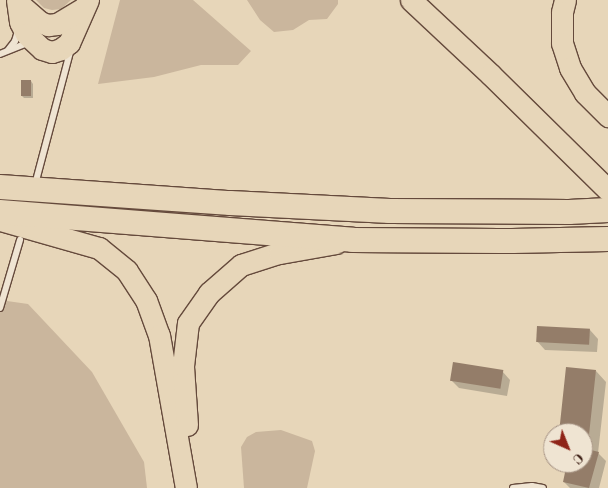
<!DOCTYPE html>
<html>
<head>
<meta charset="utf-8">
<style>
	body { margin:0 }
	#map { position:relative; width:608px; height:488px; overflow:hidden; background:#e7d6b9; font-family:"Old Standard TT",serif }
	div>[style] { position:absolute }
	.green>* { inset:0; background:#cab69d }
	.shadow>* { inset:0; background:#0003 }
	.building>* { inset:0; background:#947d69; transform-origin:0 0 }
	.roads { filter:drop-shadow(1px 0 #654a3c) drop-shadow(-1px 0 #654a3c) drop-shadow(0 1px #654a3c) drop-shadow(0 -1px #654a3c) }
	.service>* { height:6px; margin:-3px; padding:0 3px; transform-origin:3px; border-radius:3px; background:#efe4d2 }
	.trunk>* { height:21px; margin:-10.5px; padding:0 10.5px; transform-origin:10.5px; border-radius:10.5px; background:#e7d6b9 }
	.motorway>* { height:24px; margin:-12px; padding:0 12px; transform-origin:12px; border-radius:12px; background:#e7d6b9 }
	span { translate:-50% -50%; white-space:nowrap; text-align:center; line-height:1.15; -webkit-text-stroke:4px #efe4d2; paint-order:stroke }
	.north { position:absolute; left:543px; top:423px; width:50px; height:50px; box-sizing:border-box; background:#efe4d2; border:1px solid #a79485; border-radius:50%; rotate:136deg; font-size:14px; font-weight:700; line-height:20px; text-align:center; color:#3a1c12 }
	.north::after { content:''; display:block; margin:auto; width:18px; height:22px; background:#8f2418; clip-path:polygon(50% 0,100% 100%,50% 72%,0 100%) }
</style>
</head>
<body>
<div id="map">
	<div class="green">
		<div style="clip-path:polygon(36px 0,71px 0,61px 9px,52px 10px,44px 8px)"></div>
		<div style="clip-path:polygon(120px 0,193px 0,251px 51px,238px 65px,201px 65px,154px 77px,98px 84px)"></div>
		<div style="clip-path:polygon(247px 0,338px 0,338px 4px,327px 19px,309px 20px,293px 30px,274px 32px,260px 20px)"></div>
		<div style="clip-path:polygon(0 300px,28px 304px,92px 372px,144px 462px,147px 488px,0 488px)"></div>
		<div style="clip-path:polygon(281px 430px,312px 441px,315px 451px,307px 488px,244px 488px,241px 447px,247px 437px,256px 432px)"></div>
	</div>
	<div class="shadow">
		<div style="clip-path:polygon(31px 81px,33px 84px,33px 98px,24px 98px,22px 96px)"></div>
		<div style="clip-path:polygon(590px 330px,598px 339px,597px 352px,545px 350px,537px 341px)"></div>
		<div style="clip-path:polygon(502px 371px,510px 380px,507px 396px,459px 388px,451px 380px)"></div>
		<div style="clip-path:polygon(596px 371px,606px 382px,598px 453px,606px 461px,599px 488px,570px 488px,564px 482px,569px 463px,583px 463px,583px 433px,560px 433px)"></div>
	</div>
	<div class="building">
		<div style="left:21px;top:80px;width:10px;height:16px"></div>
		<div style="left:537px;top:326px;width:53px;height:16px;rotate:3deg"></div>
		<div style="left:453px;top:362px;width:51px;height:19px;rotate:9deg"></div>
		<div style="clip-path:polygon(566px 367px,596px 370px,588px 444px,583px 443px,583px 433px,559px 433px)"></div>
		<div style="clip-path:polygon(583px 448px,599px 452px,589px 488px,563px 482px,567px 463px,583px 463px)"></div>
	</div>
	<div class="roads">
		<div class="service">
			<div style="left:8px;top:50px;width:11px;rotate:-52deg"></div>
			<div style="left:15px;top:41px;width:10px;rotate:-73deg"></div>
			<div style="left:0;top:54px;width:31px;rotate:-22deg"></div>
			<div style="left:37px;top:177px;width:133px;rotate:-75.2deg"></div>
			<div style="left:0;top:308px;width:71px;rotate:-73.6deg"></div>
			<div style="left:513px;top:488px;width:19px;rotate:-6deg"></div>
			<div style="left:532px;top:486px;width:11px;rotate:10deg"></div>
		</div>
		<div class="trunk">
			<div style="left:17px;top:0;width:22px;rotate:82deg"></div>
			<div style="left:20px;top:22px;width:13px;rotate:63deg"></div>
			<div style="left:26px;top:34px;width:22px;rotate:43deg"></div>
			<div style="left:42px;top:49px;width:10px;rotate:17deg"></div>
			<div style="left:52px;top:52px;width:9px;rotate:-18deg"></div>
			<div style="left:61px;top:49px;width:10px;rotate:-37deg"></div>
			<div style="left:69px;top:43px;width:47px;rotate:-66.2deg"></div>
			<div style="left:411px;top:0;width:108px;rotate:43.1deg"></div>
			<div style="left:490px;top:74px;width:165px;rotate:44.5deg"></div>
			<div style="left:565px;top:0;width:12px;rotate:104deg"></div>
			<div style="left:562px;top:12px;width:31px;rotate:90deg"></div>
			<div style="left:562px;top:43px;width:26px;rotate:72deg"></div>
			<div style="left:570px;top:68px;width:29px;rotate:59deg"></div>
			<div style="left:585px;top:93px;width:33px;rotate:45deg"></div>
			<div style="left:18px;top:3px;width:29px;rotate:41deg"></div>
			<div style="left:40px;top:22px;width:9px;rotate:21deg"></div>
			<div style="left:48px;top:25px;width:9px;rotate:-6deg"></div>
			<div style="left:57px;top:24px;width:31px;rotate:-31deg"></div>
			<div style="left:0;top:220px;width:103px;rotate:15.8deg"></div>
			<div style="left:99px;top:248px;width:36px;rotate:39deg"></div>
			<div style="left:127px;top:271px;width:35px;rotate:57deg"></div>
			<div style="left:146px;top:300px;width:37px;rotate:70deg"></div>
			<div style="left:159px;top:335px;width:155px;rotate:80deg"></div>
			<div style="left:187px;top:425px;width:59px;rotate:-93.9deg"></div>
			<div style="left:183px;top:366px;width:43px;rotate:-83.4deg"></div>
			<div style="left:188px;top:323px;width:37px;rotate:-55deg"></div>
			<div style="left:209px;top:293px;width:43px;rotate:-41.2deg"></div>
			<div style="left:241px;top:265px;width:40px;rotate:-18deg"></div>
			<div style="left:279px;top:253px;width:58px;rotate:-10deg"></div>
		</div>
		<div class="motorway">
			<div style="left:0;top:187px;width:231px;rotate:4deg"></div>
			<div style="left:230px;top:203px;width:160px;rotate:2.9deg"></div>
			<div style="left:390px;top:211px;width:179px;rotate:0.3deg"></div>
			<div style="left:569px;top:212px;width:39px;rotate:-3deg"></div>
			<div style="left:0;top:212px;width:354px;rotate:4.5deg"></div>
			<div style="left:353px;top:240px;width:159px;rotate:0.4deg"></div>
			<div style="left:512px;top:241px;width:96px;rotate:-1.2deg"></div>
		</div>
	</div>
	<div class="north">С</div>
</div>
</body>
</html>
